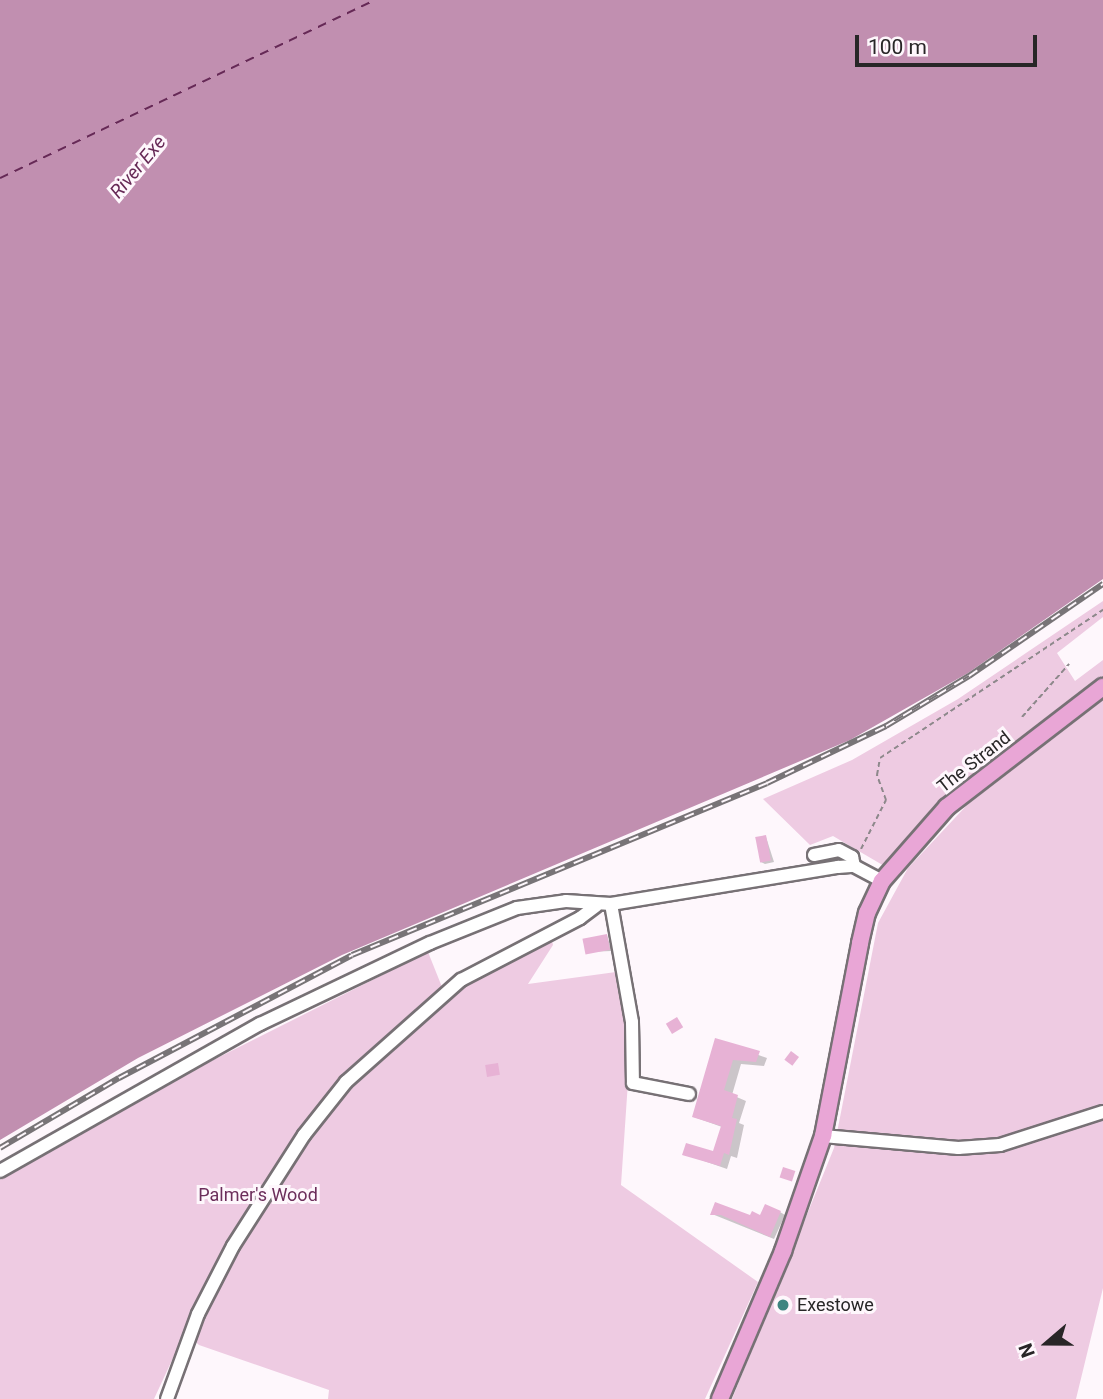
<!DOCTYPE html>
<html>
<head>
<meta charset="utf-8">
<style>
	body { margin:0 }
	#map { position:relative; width:1103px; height:1399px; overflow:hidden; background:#fef7fc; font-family:Roboto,sans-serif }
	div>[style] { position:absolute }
	.green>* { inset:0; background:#eecbe2 }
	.water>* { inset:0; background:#c18fb0 }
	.shadow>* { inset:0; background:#0003 }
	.ferry>* { height:2px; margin-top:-1px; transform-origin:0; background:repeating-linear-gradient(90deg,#662956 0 9px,transparent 0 16px) }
	.building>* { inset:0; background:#e7b2d5; transform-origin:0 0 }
	.path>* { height:2px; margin-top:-1px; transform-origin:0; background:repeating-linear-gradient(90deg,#8d888b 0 5px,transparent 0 8.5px) }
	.roads { filter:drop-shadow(2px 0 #777175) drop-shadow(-2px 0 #777175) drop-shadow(0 2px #777175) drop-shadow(0 -2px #777175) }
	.minor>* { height:12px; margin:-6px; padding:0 6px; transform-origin:6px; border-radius:6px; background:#fff }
	.major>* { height:16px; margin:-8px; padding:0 8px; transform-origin:8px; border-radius:8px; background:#e9a6d6 }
	.rail>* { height:6px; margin-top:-3px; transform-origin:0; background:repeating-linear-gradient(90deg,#fef7fc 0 10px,#787477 0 20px); box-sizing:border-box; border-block:2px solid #787477 }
	.dots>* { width:19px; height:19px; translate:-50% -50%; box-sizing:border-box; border:4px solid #fef7fc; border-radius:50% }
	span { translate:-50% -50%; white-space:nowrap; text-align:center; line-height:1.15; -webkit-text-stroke:6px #fef7fc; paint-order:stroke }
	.street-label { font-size:18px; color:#282627 }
	.park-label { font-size:18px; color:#6c2e5b }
	.poi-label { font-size:18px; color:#282627 }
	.left { translate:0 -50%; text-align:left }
	.water-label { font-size:19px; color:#662956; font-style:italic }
	.north { position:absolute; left:1012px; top:1308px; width:70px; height:70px; -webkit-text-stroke:5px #fef7fc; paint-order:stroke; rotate:250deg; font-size:19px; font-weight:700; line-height:28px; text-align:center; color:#282627 }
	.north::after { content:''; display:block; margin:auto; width:24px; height:32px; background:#282627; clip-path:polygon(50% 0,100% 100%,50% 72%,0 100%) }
	.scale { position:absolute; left:855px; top:35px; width:182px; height:32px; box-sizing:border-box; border:4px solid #282627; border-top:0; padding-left:9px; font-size:21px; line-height:24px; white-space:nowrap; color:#282627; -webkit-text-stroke:5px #fef7fc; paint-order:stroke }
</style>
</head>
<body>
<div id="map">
	<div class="green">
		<div style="clip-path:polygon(1103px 601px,1103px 617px,1057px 653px,1075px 681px,1103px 660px,1103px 679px,1069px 709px,949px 792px,886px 867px,833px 836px,810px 845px,763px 799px,852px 760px,958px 699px)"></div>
		<div style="clip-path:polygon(1103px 699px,1103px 1288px,1076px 1399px,732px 1399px,834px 1148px,878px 923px,908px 868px,968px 804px)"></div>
		<div style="clip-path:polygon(551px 937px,553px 945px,528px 984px,616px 972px,622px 991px,628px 1016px,629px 1067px,621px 1185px,758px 1282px,705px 1399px,328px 1399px,329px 1390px,199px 1345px,185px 1332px,154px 1399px,0 1399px,0 1180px,114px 1110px,428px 952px,446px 997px)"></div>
	</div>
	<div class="water">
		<div style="clip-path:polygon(0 0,1103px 0,1103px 579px,968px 673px,850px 740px,342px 955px,138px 1058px,0 1140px)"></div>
	</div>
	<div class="shadow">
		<div style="clip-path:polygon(766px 837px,774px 862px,765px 864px,761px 862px)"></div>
		<div style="clip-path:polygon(607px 936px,612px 951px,585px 952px)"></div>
		<div style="clip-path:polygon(717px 1040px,767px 1058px,764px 1066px,741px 1064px,732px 1095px,746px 1101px,739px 1123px,744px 1125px,737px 1158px,731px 1156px,727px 1169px,684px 1154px,714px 1153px,722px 1127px,694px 1117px)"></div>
		<div style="clip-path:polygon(780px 1212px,785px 1215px,774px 1239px,712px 1214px,751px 1217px)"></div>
	</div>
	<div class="ferry">
		<div style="left:0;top:178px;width:415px;rotate:-25.4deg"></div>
	</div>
	<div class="building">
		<div style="left:766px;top:835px;width:26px;height:11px;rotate:79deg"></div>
		<div style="left:607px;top:934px;width:16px;height:25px;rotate:79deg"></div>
		<div style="left:677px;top:1017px;width:12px;height:13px;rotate:59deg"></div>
		<div style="clip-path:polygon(715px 1038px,760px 1051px,756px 1062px,733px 1060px,724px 1090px,738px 1095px,732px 1118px,737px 1119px,729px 1155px,724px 1153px,720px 1166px,682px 1155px,686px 1143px,713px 1151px,721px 1126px,692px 1117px)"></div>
		<div style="left:791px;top:1051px;width:10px;height:11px;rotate:37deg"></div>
		<div style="left:498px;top:1063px;width:12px;height:13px;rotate:81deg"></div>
		<div style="left:783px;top:1167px;width:13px;height:11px;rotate:18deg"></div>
		<div style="clip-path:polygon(715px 1202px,750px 1215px,752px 1211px,760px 1215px,765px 1204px,781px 1211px,770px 1237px,721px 1215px,710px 1215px)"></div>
	</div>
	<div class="path">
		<div style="left:1022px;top:717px;width:71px;rotate:-48.4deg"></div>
		<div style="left:861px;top:849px;width:55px;rotate:-63deg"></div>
		<div style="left:886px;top:800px;width:27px;rotate:-110deg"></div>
		<div style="left:877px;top:775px;width:17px;rotate:-80deg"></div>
		<div style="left:880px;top:758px;width:268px;rotate:-33.6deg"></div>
	</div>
	<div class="roads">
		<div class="minor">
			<div style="left:814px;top:855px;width:25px;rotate:-11deg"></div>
			<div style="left:839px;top:850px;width:15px;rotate:28deg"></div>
			<div style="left:852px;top:857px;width:9px;rotate:77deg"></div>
			<div style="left:611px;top:904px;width:120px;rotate:79.9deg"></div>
			<div style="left:632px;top:1022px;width:61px;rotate:89.1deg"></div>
			<div style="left:633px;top:1083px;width:57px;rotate:11.1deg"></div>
			<div style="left:823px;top:1136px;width:136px;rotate:5.1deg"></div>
			<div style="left:958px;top:1148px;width:42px;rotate:-4.1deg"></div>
			<div style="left:1000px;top:1145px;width:108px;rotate:-17.8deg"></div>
			<div style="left:0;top:1171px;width:299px;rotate:-29.5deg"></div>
			<div style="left:260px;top:1024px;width:188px;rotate:-25.5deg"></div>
			<div style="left:430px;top:943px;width:94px;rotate:-21.9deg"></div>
			<div style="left:517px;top:908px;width:49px;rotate:-8.1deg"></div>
			<div style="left:566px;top:901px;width:45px;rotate:3.8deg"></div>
			<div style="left:611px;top:904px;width:230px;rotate:-9.3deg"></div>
			<div style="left:838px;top:867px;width:16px;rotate:-4deg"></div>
			<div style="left:854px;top:866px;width:32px;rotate:28deg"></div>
			<div style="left:167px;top:1399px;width:90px;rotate:-70deg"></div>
			<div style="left:198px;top:1314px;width:76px;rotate:-62.8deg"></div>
			<div style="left:233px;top:1246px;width:132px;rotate:-57.4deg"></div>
			<div style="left:304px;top:1135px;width:68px;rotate:-51.6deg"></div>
			<div style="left:346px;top:1082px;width:154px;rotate:-41.6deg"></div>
			<div style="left:461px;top:980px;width:134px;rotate:-27.5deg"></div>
			<div style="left:580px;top:918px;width:20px;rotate:-37deg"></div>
		</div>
		<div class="major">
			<div style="left:720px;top:1399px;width:161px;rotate:-66.9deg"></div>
			<div style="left:783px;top:1251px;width:122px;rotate:-70.8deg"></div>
			<div style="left:823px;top:1136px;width:197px;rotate:-79.1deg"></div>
			<div style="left:860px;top:943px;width:31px;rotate:-77deg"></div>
			<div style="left:867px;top:913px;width:35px;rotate:-65deg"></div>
			<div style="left:882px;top:881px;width:98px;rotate:-48.7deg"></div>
			<div style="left:947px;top:807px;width:197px;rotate:-37.6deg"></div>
		</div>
	</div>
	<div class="rail">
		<div style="left:0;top:1148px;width:138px;rotate:-30.5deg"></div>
		<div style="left:119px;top:1078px;width:263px;rotate:-27.8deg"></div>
		<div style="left:352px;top:955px;width:449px;rotate:-22.5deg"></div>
		<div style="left:767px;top:783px;width:132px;rotate:-25.6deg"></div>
		<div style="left:886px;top:726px;width:97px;rotate:-31.1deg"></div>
		<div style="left:969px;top:676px;width:163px;rotate:-34.5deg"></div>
	</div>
	<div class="dots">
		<div style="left:783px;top:1305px;background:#3e8580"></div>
	</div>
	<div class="street-label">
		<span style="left:974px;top:762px;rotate:-38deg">The Strand</span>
	</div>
	<div class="park-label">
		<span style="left:258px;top:1195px">Palmer's Wood</span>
	</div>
	<div class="poi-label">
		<span class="left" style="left:797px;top:1305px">Exestowe</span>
	</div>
	<div class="water-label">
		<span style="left:138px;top:167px;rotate:-50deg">River Exe</span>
	</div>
	<div class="north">N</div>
	<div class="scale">100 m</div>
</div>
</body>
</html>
